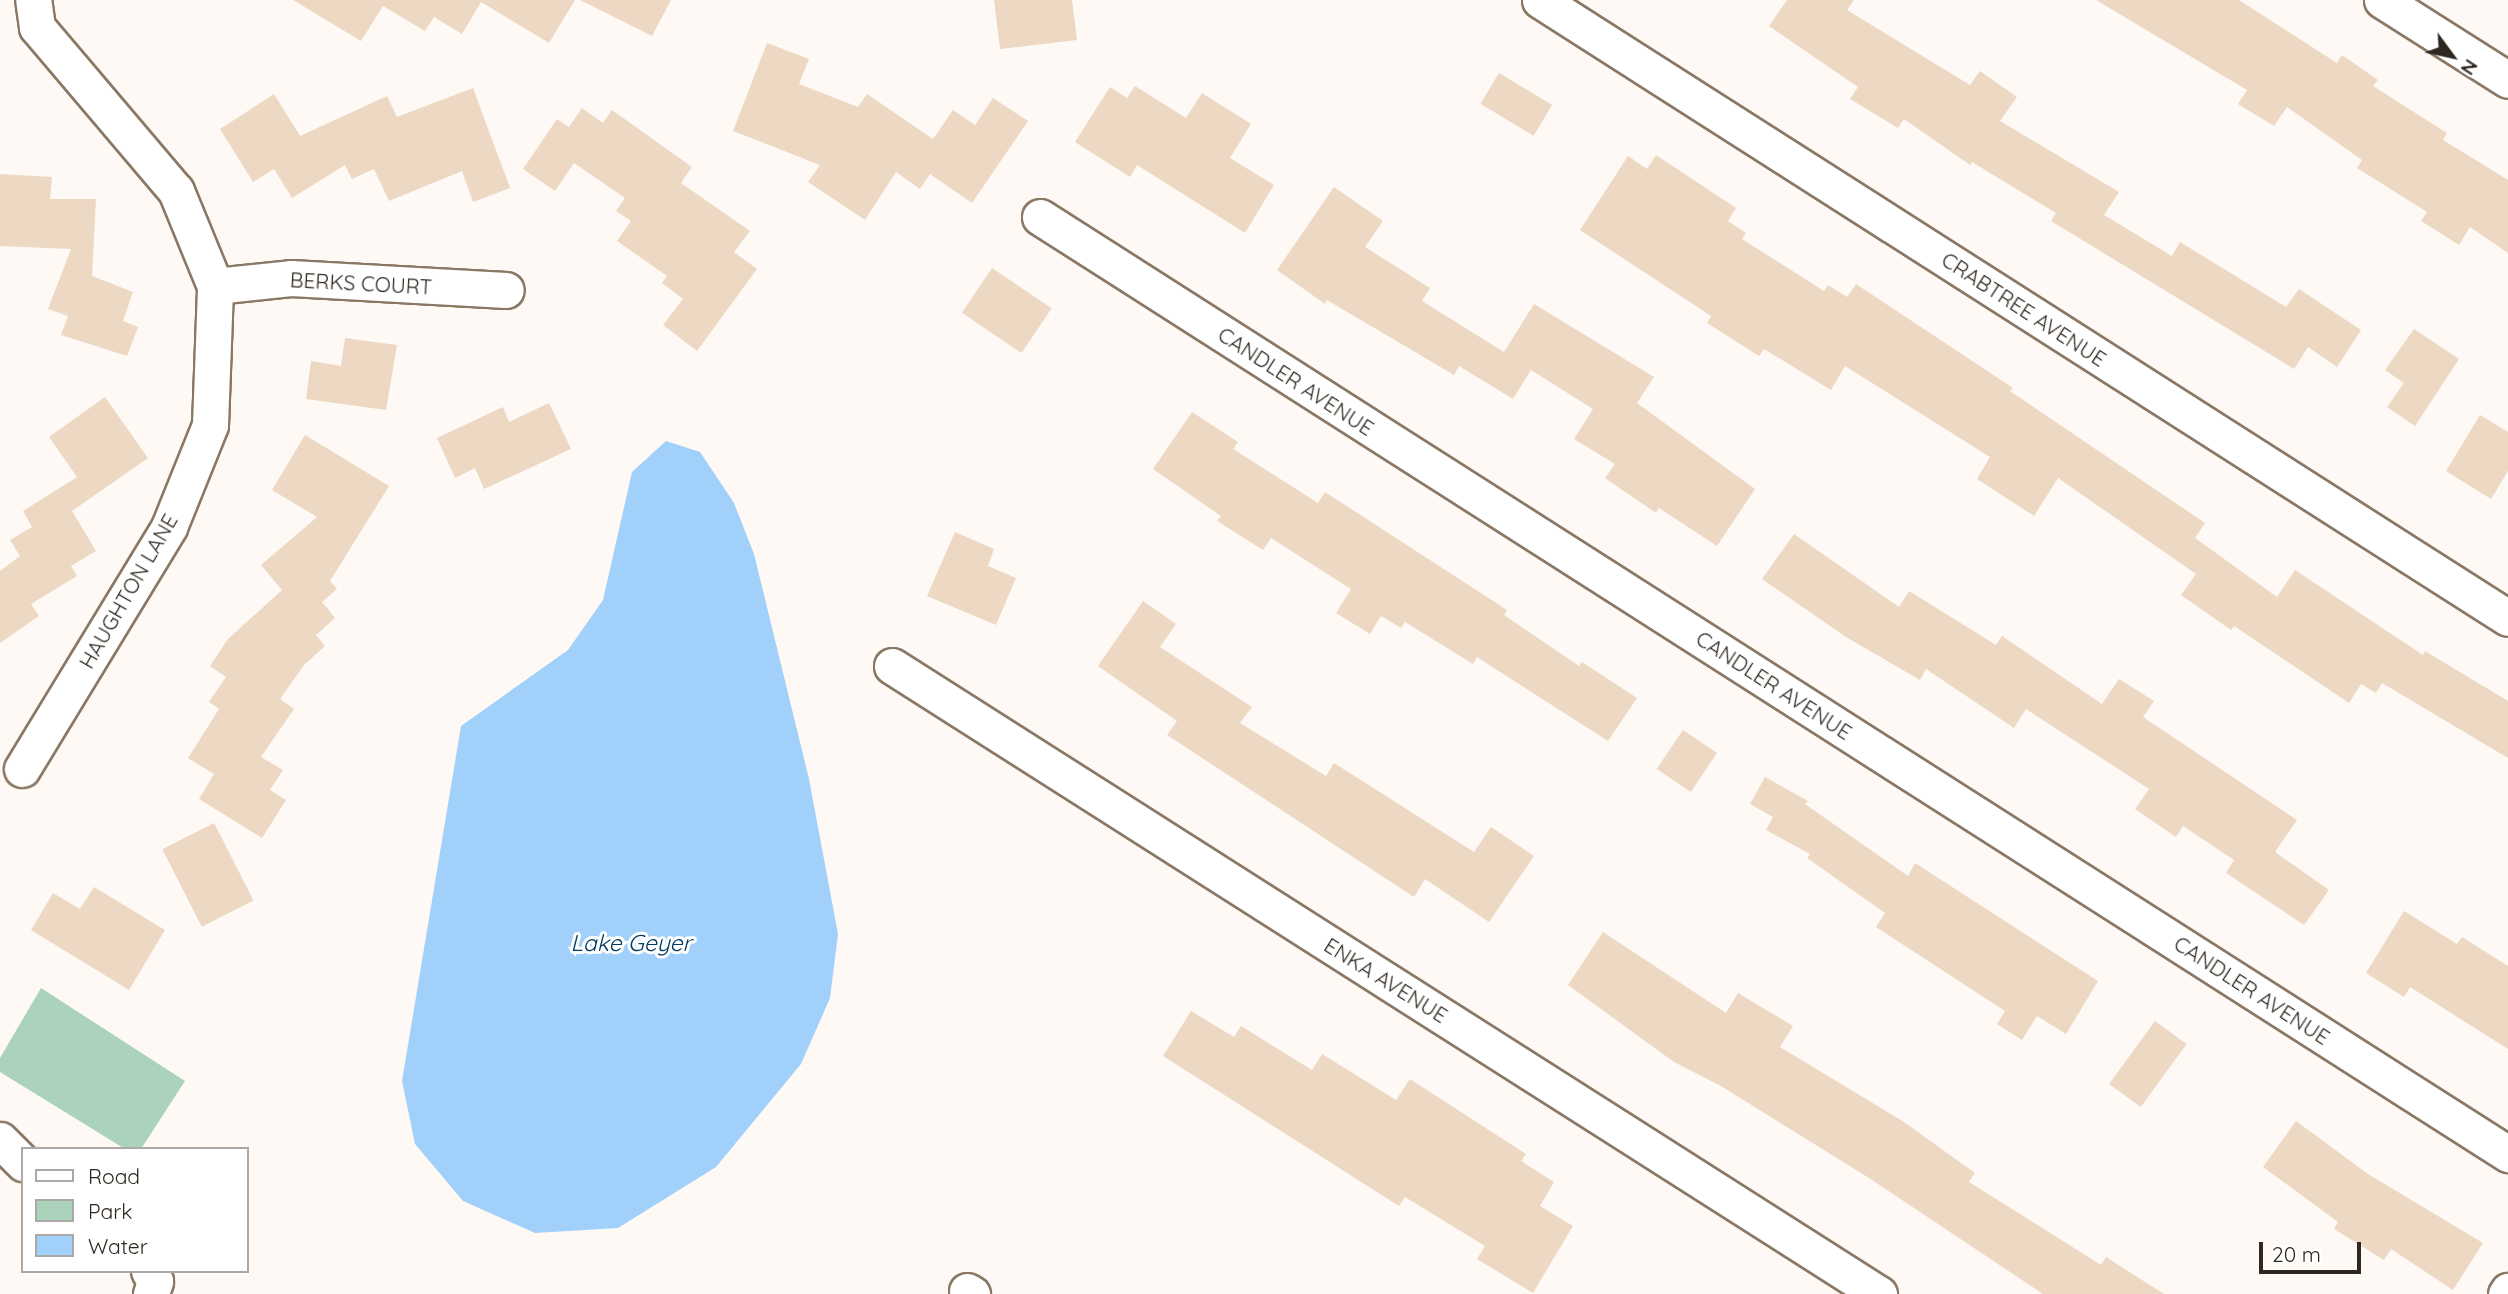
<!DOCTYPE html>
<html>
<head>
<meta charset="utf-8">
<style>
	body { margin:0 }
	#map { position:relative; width:2508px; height:1294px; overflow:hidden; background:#fef9f5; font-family:Quicksand,sans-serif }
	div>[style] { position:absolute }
	.green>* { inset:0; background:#abd3bc }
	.water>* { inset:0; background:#a1d0fa }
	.building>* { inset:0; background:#ecd8c3; transform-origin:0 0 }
	.roads { filter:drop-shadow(2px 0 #8a7865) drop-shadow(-2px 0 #8a7865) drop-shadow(0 2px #8a7865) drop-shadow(0 -2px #8a7865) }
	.minor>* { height:35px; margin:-17.5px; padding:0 17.5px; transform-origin:17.5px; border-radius:17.5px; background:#fff }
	span { translate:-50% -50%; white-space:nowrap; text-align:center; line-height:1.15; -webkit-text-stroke:6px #fff; paint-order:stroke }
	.street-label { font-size:21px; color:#2e271f }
	.water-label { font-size:23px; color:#033b61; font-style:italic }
	.legend { position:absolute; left:21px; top:1147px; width:228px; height:126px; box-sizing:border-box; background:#fff; border:2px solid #aba9a5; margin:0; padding:9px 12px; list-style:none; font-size:21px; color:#2e271f }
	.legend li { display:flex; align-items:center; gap:14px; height:35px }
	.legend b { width:35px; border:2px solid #aba9a5 }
	.north { position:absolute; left:2417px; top:21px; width:70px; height:70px; -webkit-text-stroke:5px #fff; paint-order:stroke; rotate:123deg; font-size:19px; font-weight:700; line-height:28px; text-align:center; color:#2e271f }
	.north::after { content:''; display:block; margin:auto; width:24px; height:32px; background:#2e271f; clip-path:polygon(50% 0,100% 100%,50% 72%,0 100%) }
	.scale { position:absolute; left:2259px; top:1242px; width:102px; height:32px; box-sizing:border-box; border:4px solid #2e271f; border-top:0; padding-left:9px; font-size:21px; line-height:24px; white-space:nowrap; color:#2e271f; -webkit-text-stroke:5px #fff; paint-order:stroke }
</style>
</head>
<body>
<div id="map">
	<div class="green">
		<div style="clip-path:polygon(41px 988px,185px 1081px,141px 1149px,125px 1149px,0 1072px,0 1058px)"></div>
	</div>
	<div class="water">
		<div style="clip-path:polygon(666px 441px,700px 452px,734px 503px,754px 554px,809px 779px,838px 934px,830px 998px,801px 1064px,716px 1167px,618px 1228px,535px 1233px,463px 1201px,415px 1144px,402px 1081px,461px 726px,568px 650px,603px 600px,632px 472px)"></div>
	</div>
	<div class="building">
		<div style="clip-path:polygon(293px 0,575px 0,549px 43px,481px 2px,462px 34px,434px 17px,425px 31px,383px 6px,361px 41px)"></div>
		<div style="clip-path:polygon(580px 0,671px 0,652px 36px)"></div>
		<div style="clip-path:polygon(994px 0,1072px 0,1077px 40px,1000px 49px)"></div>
		<div style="clip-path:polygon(1787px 0,1854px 0,1847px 10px,1970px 85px,1980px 71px,2017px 97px,2000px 121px,2119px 192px,2104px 215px,2172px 256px,2180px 242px,2286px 307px,2299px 289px,2361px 330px,2337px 367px,2308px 347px,2294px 369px,2051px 221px,2056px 213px,1972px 162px,1970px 165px,1904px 119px,1898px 128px,1850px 99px,1858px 87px,1769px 26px)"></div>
		<div style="clip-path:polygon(2096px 0,2239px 0,2337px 63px,2342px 55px,2378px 80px,2373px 86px,2447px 133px,2443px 140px,2508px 180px,2508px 253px,2470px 227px,2459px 245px,2421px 221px,2427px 212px,2357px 168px,2362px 160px,2287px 107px,2274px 126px,2238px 104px,2247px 90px)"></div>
		<div style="clip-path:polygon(767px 43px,809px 59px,799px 84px,858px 107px,867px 94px,933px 139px,953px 110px,975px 125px,993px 98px,1028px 121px,972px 203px,930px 174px,920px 189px,896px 172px,865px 220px,808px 182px,820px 165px,733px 131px)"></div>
		<div style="left:1499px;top:73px;width:62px;height:36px;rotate:31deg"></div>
		<div style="clip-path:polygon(1135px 86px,1186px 118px,1202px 93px,1251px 124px,1230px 158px,1274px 185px,1245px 233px,1137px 165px,1130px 177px,1075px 142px,1110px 87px,1127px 98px)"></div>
		<div style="clip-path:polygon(473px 88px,510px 188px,473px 202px,462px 171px,389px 201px,374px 169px,352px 179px,345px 165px,292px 198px,274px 169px,253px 182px,220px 129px,274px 94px,300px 136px,387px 96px,397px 117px)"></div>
		<div style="clip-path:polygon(582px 108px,603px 123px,612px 110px,692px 167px,681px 183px,750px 231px,734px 252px,757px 269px,697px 351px,663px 325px,683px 299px,662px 283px,667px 276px,617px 241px,631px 221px,616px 211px,625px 198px,574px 163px,555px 191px,523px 169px,557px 119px,569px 127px)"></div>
		<div style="clip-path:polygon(1656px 155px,1736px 208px,1728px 221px,1746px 233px,1742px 239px,1824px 291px,1828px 285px,1847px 297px,1856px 284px,2013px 388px,2010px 391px,2205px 523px,2195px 538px,2277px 597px,2295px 570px,2423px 655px,2425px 651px,2508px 701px,2508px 758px,2382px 683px,2376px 693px,2361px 684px,2349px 703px,2234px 626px,2231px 630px,2181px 595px,2196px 574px,2058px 478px,2034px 516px,1977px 479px,1990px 457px,1845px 366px,1831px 390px,1764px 349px,1759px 356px,1707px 323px,1711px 316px,1580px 230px,1628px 156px,1647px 169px)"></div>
		<div style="clip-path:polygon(0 174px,52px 177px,50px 199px,96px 199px,92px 276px,133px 292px,123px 321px,138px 327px,127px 356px,61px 335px,68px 316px,48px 309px,71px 249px,0 246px)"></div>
		<div style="clip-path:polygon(1334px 187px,1383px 221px,1365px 247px,1430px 288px,1422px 301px,1504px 352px,1534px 304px,1654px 377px,1637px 403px,1755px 489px,1717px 546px,1659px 508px,1656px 513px,1605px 478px,1615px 464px,1574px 439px,1593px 409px,1531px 370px,1513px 399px,1459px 366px,1454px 375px,1327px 300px,1325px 304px,1277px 270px)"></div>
		<div style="left:992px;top:268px;width:72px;height:54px;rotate:34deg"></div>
		<div style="clip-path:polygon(2414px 329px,2459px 359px,2415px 426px,2387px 407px,2404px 383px,2385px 370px)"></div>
		<div style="clip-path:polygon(345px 338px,397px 345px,386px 410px,306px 399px,311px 361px,341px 366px)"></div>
		<div style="clip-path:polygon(105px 397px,148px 458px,72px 511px,96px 551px,71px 566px,77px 576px,31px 604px,39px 616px,0 643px,0 571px,20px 556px,10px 540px,32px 527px,23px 511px,77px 477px,49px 437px)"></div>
		<div style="clip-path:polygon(549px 403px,571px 449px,484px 489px,475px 468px,455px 478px,437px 438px,503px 407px,509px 422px)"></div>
		<div style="clip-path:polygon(1192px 412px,1238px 442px,1233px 449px,1318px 503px,1325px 492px,1507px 610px,1504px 615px,1579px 666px,1582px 662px,1637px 698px,1608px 741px,1477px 657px,1473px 664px,1405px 622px,1401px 628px,1381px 616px,1370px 634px,1336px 613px,1351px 589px,1271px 538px,1263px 550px,1217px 521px,1221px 516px,1153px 469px)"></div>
		<div style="clip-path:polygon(2480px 415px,2508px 432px,2508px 471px,2491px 499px,2446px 471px)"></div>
		<div style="clip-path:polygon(305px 435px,389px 486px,330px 581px,337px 589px,322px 602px,335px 618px,316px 635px,325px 646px,304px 665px,280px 699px,294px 709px,261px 757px,283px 770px,270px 790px,286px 800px,262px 838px,199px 799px,214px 774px,188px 758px,219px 709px,209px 702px,226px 677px,210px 666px,228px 639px,282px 590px,261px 565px,317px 517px,272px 490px)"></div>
		<div style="clip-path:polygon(955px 532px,994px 549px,988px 566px,1016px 578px,996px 625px,927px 596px)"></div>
		<div style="clip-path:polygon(1794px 534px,1899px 607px,1909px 591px,1996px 645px,2002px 636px,2102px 704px,2119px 679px,2154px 701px,2143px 717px,2297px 820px,2275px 852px,2329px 890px,2304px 925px,2226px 873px,2234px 860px,2183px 826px,2176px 837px,2135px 809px,2149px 789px,2026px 709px,2014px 728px,1926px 669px,1920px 680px,1846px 637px,1762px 579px)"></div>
		<div style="clip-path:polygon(1143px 601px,1176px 624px,1160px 647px,1252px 707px,1240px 723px,1326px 776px,1334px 763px,1474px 852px,1491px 827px,1534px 856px,1489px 922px,1425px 879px,1414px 897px,1167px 735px,1177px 721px,1098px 666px)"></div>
		<div style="left:1683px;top:730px;width:41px;height:47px;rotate:34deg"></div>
		<div style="clip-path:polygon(1765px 777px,1808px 801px,1805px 804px,1908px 876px,1915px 863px,2098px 981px,2066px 1034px,2037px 1016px,2022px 1040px,1997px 1024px,2005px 1011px,1876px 927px,1885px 913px,1807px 858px,1810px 854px,1766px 830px,1773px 817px,1750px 804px)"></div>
		<div style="left:214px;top:823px;width:87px;height:58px;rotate:63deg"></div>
		<div style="clip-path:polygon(94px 887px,165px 930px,129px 990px,31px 930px,53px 893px,80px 909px)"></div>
		<div style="clip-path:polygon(2404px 911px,2457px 944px,2462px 937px,2508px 966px,2508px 1049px,2410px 987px,2404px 997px,2366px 973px)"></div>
		<div style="clip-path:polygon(1603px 932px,1726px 1013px,1738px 993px,1793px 1026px,1780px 1047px,1904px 1122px,1975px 1173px,1969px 1182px,2101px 1265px,2106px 1257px,2164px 1294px,2043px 1294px,1869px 1178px,1721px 1086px,1674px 1062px,1568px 985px)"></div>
		<div style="clip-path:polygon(1191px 1011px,1234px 1037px,1241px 1026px,1312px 1070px,1322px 1054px,1396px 1100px,1410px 1079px,1526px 1154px,1521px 1161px,1554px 1182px,1540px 1206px,1573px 1226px,1533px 1293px,1477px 1259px,1485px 1246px,1405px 1197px,1399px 1206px,1163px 1056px)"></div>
		<div style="left:2155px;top:1021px;width:39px;height:78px;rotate:36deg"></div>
		<div style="clip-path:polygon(2296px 1121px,2368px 1174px,2483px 1243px,2453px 1290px,2391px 1249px,2384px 1260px,2334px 1229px,2338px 1222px,2263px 1167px)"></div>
	</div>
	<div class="roads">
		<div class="minor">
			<div style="left:1540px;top:0;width:1148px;rotate:32.56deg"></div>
			<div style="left:2382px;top:0;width:149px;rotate:32.4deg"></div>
			<div style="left:1040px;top:217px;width:1742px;rotate:32.55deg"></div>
			<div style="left:215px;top:286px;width:76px;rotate:-6deg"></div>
			<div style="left:291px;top:278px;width:215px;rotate:3.2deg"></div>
			<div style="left:892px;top:666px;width:1170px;rotate:32.47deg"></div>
			<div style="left:22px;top:769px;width:283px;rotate:-58.7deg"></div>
			<div style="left:169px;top:527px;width:110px;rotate:-68.1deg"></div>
			<div style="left:210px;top:425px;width:139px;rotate:-87.9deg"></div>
			<div style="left:215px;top:286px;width:103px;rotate:-112.3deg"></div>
			<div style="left:176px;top:191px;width:215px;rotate:-130.3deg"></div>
			<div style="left:37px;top:27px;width:27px;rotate:-98deg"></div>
			<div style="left:0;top:1140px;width:33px;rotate:45deg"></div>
			<div style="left:149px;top:1271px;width:12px;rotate:59deg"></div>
			<div style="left:155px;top:1281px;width:14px;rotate:107deg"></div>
			<div style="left:967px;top:1291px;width:6px;rotate:31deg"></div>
			<div style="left:2506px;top:1294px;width:4px;rotate:-56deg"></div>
		</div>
	</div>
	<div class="street-label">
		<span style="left:361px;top:283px;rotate:3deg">BERKS COURT</span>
		<span style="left:2024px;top:309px;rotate:33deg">CRABTREE AVENUE</span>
		<span style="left:1296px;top:381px;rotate:33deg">CANDLER AVENUE</span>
		<span style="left:128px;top:591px;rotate:-60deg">HAUGHTON LANE</span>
		<span style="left:1774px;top:685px;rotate:33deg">CANDLER AVENUE</span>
		<span style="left:1386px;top:980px;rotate:32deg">ENKA AVENUE</span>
		<span style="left:2252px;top:990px;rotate:33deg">CANDLER AVENUE</span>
	</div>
	<div class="water-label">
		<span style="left:631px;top:943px">Lake Geyer</span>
	</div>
	<ul class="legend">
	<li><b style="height:9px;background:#fff"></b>Road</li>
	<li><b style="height:19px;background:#abd3bc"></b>Park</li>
	<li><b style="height:19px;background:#a1d0fa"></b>Water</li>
	</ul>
	<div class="north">N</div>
	<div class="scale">20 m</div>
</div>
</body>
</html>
